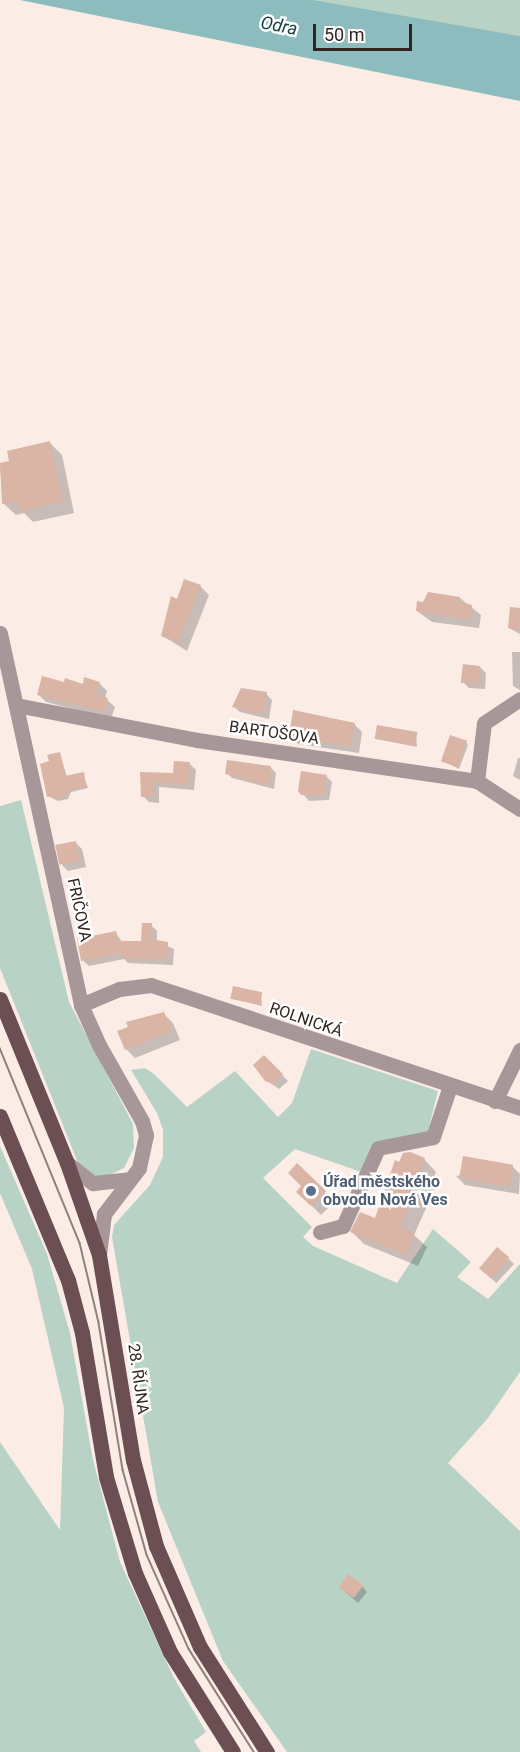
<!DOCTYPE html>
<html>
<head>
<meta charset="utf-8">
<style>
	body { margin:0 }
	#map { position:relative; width:520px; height:1752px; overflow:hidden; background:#fbece6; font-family:Roboto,sans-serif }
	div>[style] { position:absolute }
	.green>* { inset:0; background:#b8d3c6 }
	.water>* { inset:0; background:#8dbcbe }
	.shadow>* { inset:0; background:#0003; transform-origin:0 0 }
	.building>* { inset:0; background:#dab4a4; transform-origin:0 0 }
	.minor>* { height:15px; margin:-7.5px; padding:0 7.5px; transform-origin:7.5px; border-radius:7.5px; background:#a89798 }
	.major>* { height:15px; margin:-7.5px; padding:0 7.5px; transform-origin:7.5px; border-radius:7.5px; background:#6b4f52 }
	.tram>* { height:1.5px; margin:-0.75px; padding:0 0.75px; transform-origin:0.75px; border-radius:0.75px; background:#8f817c }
	.dots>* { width:16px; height:16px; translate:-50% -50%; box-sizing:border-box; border:3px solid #fff; border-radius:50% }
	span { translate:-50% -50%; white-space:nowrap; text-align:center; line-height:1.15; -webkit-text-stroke:5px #fff; paint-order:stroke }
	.street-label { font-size:16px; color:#31241f }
	.service-label { font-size:16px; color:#4e5e75; font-weight:700 }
	.left { translate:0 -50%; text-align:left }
	.water-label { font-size:18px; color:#164244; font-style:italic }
	.scale { position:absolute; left:313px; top:24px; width:99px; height:27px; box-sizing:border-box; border:3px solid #31241f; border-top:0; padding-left:8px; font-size:18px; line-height:21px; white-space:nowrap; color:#31241f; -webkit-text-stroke:4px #fff; paint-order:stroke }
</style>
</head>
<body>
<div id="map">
	<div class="green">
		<div style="clip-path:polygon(314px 0,520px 0,520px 36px,513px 35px)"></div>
		<div style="clip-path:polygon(21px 800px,69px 1002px,133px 1124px,134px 1148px,124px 1168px,104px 1178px,89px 1174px,78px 1163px,0 968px,0 806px)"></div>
		<div style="clip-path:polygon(311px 1049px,438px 1091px,428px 1131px,388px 1140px,367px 1174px,295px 1149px,263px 1178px,312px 1227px,303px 1237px,313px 1246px,397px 1283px,433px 1229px,471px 1262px,457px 1277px,488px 1299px,520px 1264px,520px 1372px,488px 1418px,448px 1463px,520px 1531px,520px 1752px,287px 1752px,223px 1661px,158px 1502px,112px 1237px,114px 1225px,150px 1185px,163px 1157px,163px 1130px,157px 1113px,131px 1070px,145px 1068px,154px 1074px,187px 1107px,235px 1071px,278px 1117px,292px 1103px)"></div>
		<div style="clip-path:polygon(0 1146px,47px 1254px,70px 1333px,93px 1460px,120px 1562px,174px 1678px,206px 1732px,194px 1741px,201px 1752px,0 1752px,0 1442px,60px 1530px,64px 1408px,32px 1269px,0 1193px)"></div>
	</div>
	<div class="water">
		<div style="clip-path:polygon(20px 0,314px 0,520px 36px,520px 101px)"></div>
	</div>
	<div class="shadow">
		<div style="clip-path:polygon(50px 443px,62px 455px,74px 513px,33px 522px,24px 513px,16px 515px,3px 503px,0 465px)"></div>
		<div style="clip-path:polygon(200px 586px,209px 595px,187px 651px,163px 636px,177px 601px)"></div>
		<div style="clip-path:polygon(460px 598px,481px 615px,479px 628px,432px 622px,417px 611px)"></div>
		<div style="clip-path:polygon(511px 608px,520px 609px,520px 634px,509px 628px)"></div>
		<div style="clip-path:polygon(512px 652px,520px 652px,520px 690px,513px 686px)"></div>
		<div style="clip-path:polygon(480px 667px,486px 673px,485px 689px,469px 688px,463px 682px)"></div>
		<div style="clip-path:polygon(99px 683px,107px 691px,105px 698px,115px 707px,111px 719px,46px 702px,39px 695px)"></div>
		<div style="clip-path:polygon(266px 694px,272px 700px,269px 719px,240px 712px,234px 707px)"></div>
		<div style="clip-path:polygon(294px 712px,354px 724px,362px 732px,359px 753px,298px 744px,291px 737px)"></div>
		<div style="clip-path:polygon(416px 733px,417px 747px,377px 739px)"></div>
		<div style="clip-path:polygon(466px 742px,468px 745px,459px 769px,442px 760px)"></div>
		<div style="clip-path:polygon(60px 754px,67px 777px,83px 774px,88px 788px,71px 792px,68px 799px,58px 801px,48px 796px,50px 762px)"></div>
		<div style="clip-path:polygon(518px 758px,520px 758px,520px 780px,513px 776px)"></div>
		<div style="clip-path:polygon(190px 764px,196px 770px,194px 790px,159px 787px,159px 803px,149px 802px,143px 796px,141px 773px,174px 775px)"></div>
		<div style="clip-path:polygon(271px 768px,276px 773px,274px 789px,232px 778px,227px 773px)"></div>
		<div style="clip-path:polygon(326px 776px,332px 782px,329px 800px,309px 801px,303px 794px)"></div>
		<div style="clip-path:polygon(76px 843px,82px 849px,86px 867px,68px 871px,62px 865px)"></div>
		<div style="clip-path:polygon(151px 925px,157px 931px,157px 941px,174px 949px,173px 965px,128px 963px,124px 959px,89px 966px,83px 961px,116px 933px,122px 942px,143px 943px)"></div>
		<div style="clip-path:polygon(261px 993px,262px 1006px,231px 998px)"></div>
		<div style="clip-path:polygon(164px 1014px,173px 1023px,180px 1040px,135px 1058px,126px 1049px,128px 1023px)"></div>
		<div style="clip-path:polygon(264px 1057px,288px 1081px,279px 1089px,266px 1080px)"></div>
		<div style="clip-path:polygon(424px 1159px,436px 1172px,431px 1184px,435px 1188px,414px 1235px,427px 1247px,418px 1266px,364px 1244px,352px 1232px,376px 1220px)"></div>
		<div style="clip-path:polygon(297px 1165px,334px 1202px,321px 1215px,298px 1192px,303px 1186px)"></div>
		<div style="clip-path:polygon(512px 1166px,520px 1174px,519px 1194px,465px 1185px,456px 1176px)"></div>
		<div style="left:498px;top:1249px;width:22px;height:26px;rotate:43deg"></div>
		<div style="clip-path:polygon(362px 1586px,367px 1592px,358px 1603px,340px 1587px)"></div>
	</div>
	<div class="building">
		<div style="clip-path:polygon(50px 441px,63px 501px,20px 511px,18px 501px,2px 504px,0 463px,9px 461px,7px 451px)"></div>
		<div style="clip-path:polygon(184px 579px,201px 585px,178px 643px,161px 636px,171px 596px,177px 599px)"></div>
		<div style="clip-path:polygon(428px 592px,460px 597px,460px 602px,472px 605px,470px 620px,416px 611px,417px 601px,423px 602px)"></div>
		<div style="clip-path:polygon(510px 607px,520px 608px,519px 630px,508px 628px)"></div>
		<div style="left:463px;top:664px;width:17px;height:19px;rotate:7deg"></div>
		<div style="clip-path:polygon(42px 676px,64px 682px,65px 678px,83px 684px,84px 677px,100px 682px,96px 694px,108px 698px,104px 712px,37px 695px)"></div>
		<div style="clip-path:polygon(241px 688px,267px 692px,263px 714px,232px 707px)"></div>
		<div style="clip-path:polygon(293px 710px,355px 723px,351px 746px,289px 737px)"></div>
		<div style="left:377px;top:725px;width:41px;height:14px;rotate:10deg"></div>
		<div style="left:450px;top:735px;width:18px;height:28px;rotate:19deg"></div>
		<div style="clip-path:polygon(60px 752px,65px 776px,84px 772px,86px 786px,68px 790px,65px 797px,54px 799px,54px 796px,47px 797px,40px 764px,49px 761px,47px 755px)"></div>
		<div style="clip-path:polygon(227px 760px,271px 766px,269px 785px,225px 774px)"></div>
		<div style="clip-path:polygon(174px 761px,190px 762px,188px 785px,154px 782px,153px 797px,141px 797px,140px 772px,173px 773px)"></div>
		<div style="clip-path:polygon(301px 771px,327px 775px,324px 795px,301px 795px,298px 791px)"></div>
		<div style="left:76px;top:841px;width:20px;height:21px;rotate:79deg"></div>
		<div style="clip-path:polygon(142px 923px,152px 923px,151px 939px,168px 942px,168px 959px,121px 958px,121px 953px,81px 961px,77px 939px,116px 931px,118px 941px,141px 941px)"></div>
		<div style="left:233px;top:986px;width:30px;height:13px;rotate:12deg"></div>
		<div style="clip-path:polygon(164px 1012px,172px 1031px,125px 1050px,117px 1031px,128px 1027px,126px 1022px)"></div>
		<div style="clip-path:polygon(264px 1055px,283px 1074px,273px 1084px,265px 1081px,253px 1065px)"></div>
		<div style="clip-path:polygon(410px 1152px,425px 1158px,419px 1173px,424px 1175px,400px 1227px,415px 1233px,406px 1255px,350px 1232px,360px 1212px,375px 1218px,395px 1160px,399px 1162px,403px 1153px)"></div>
		<div style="left:463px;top:1156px;width:51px;height:22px;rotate:10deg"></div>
		<div style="clip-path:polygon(297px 1163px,326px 1191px,311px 1206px,296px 1192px,301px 1186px,288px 1173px)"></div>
		<div style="left:497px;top:1247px;width:16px;height:28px;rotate:40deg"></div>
		<div style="left:348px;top:1574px;width:19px;height:16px;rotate:36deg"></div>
	</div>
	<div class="minor">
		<div style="left:0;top:633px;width:381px;rotate:77.7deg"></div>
		<div style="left:81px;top:1005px;width:44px;rotate:65.8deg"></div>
		<div style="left:99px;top:1045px;width:87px;rotate:60.5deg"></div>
		<div style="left:142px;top:1121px;width:15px;rotate:74deg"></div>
		<div style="left:146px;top:1135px;width:34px;rotate:102deg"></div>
		<div style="left:139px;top:1168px;width:58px;rotate:127.3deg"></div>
		<div style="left:104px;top:1214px;width:38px;rotate:97deg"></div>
		<div style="left:16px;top:705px;width:184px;rotate:10.9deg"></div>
		<div style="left:197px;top:740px;width:283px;rotate:8.3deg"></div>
		<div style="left:477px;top:781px;width:51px;rotate:33.1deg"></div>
		<div style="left:477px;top:781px;width:58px;rotate:-83.1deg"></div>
		<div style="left:484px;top:723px;width:43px;rotate:-33.7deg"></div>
		<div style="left:81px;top:1005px;width:41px;rotate:-22.8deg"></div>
		<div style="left:119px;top:989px;width:32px;rotate:-7deg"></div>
		<div style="left:151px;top:985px;width:389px;rotate:18.4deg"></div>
		<div style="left:495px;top:1101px;width:57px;rotate:-63.9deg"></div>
		<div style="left:67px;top:1163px;width:33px;rotate:38deg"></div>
		<div style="left:93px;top:1183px;width:37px;rotate:-6deg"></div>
		<div style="left:320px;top:1232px;width:24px;rotate:-15deg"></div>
		<div style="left:343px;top:1226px;width:85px;rotate:-65.8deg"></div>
		<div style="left:378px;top:1148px;width:56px;rotate:-11.3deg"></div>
		<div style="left:433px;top:1137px;width:54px;rotate:-71.6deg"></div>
	</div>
	<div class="major">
		<div style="left:0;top:999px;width:177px;rotate:67.8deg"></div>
		<div style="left:67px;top:1163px;width:97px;rotate:70.8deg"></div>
		<div style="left:99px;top:1255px;width:208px;rotate:80.6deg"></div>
		<div style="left:133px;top:1460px;width:89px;rotate:75deg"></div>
		<div style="left:156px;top:1546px;width:110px;rotate:66.5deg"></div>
		<div style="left:200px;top:1647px;width:125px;rotate:57.5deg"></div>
		<div style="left:0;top:1116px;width:178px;rotate:67.5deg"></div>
		<div style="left:68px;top:1280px;width:55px;rotate:75.2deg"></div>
		<div style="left:82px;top:1333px;width:146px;rotate:80.5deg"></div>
		<div style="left:106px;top:1477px;width:100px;rotate:73.2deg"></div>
		<div style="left:135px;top:1573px;width:86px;rotate:66.1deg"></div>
		<div style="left:170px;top:1652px;width:118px;rotate:57.8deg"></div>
	</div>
	<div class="tram">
		<div style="left:0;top:1048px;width:211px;rotate:67.7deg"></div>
		<div style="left:80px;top:1243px;width:82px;rotate:76.6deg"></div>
		<div style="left:99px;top:1323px;width:149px;rotate:80.7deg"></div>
		<div style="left:123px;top:1470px;width:88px;rotate:74.2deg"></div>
		<div style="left:147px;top:1555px;width:103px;rotate:65.9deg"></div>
		<div style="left:189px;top:1649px;width:122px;rotate:57.7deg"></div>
	</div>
	<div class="dots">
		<div style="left:311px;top:1191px;background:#5c6f8a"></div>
	</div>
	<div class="street-label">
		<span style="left:274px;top:733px;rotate:8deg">BARTOŠOVA</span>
		<span style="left:79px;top:910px;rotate:78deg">FRIČOVA</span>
		<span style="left:306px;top:1020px;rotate:19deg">ROLNICKÁ</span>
		<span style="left:138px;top:1379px;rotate:82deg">28. ŘÍJNA</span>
	</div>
	<div class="service-label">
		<span class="left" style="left:323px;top:1191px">Úřad městského<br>obvodu Nová Ves</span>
	</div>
	<div class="water-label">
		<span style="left:279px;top:26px;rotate:11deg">Odra</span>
	</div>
	<div class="scale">50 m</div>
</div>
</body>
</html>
